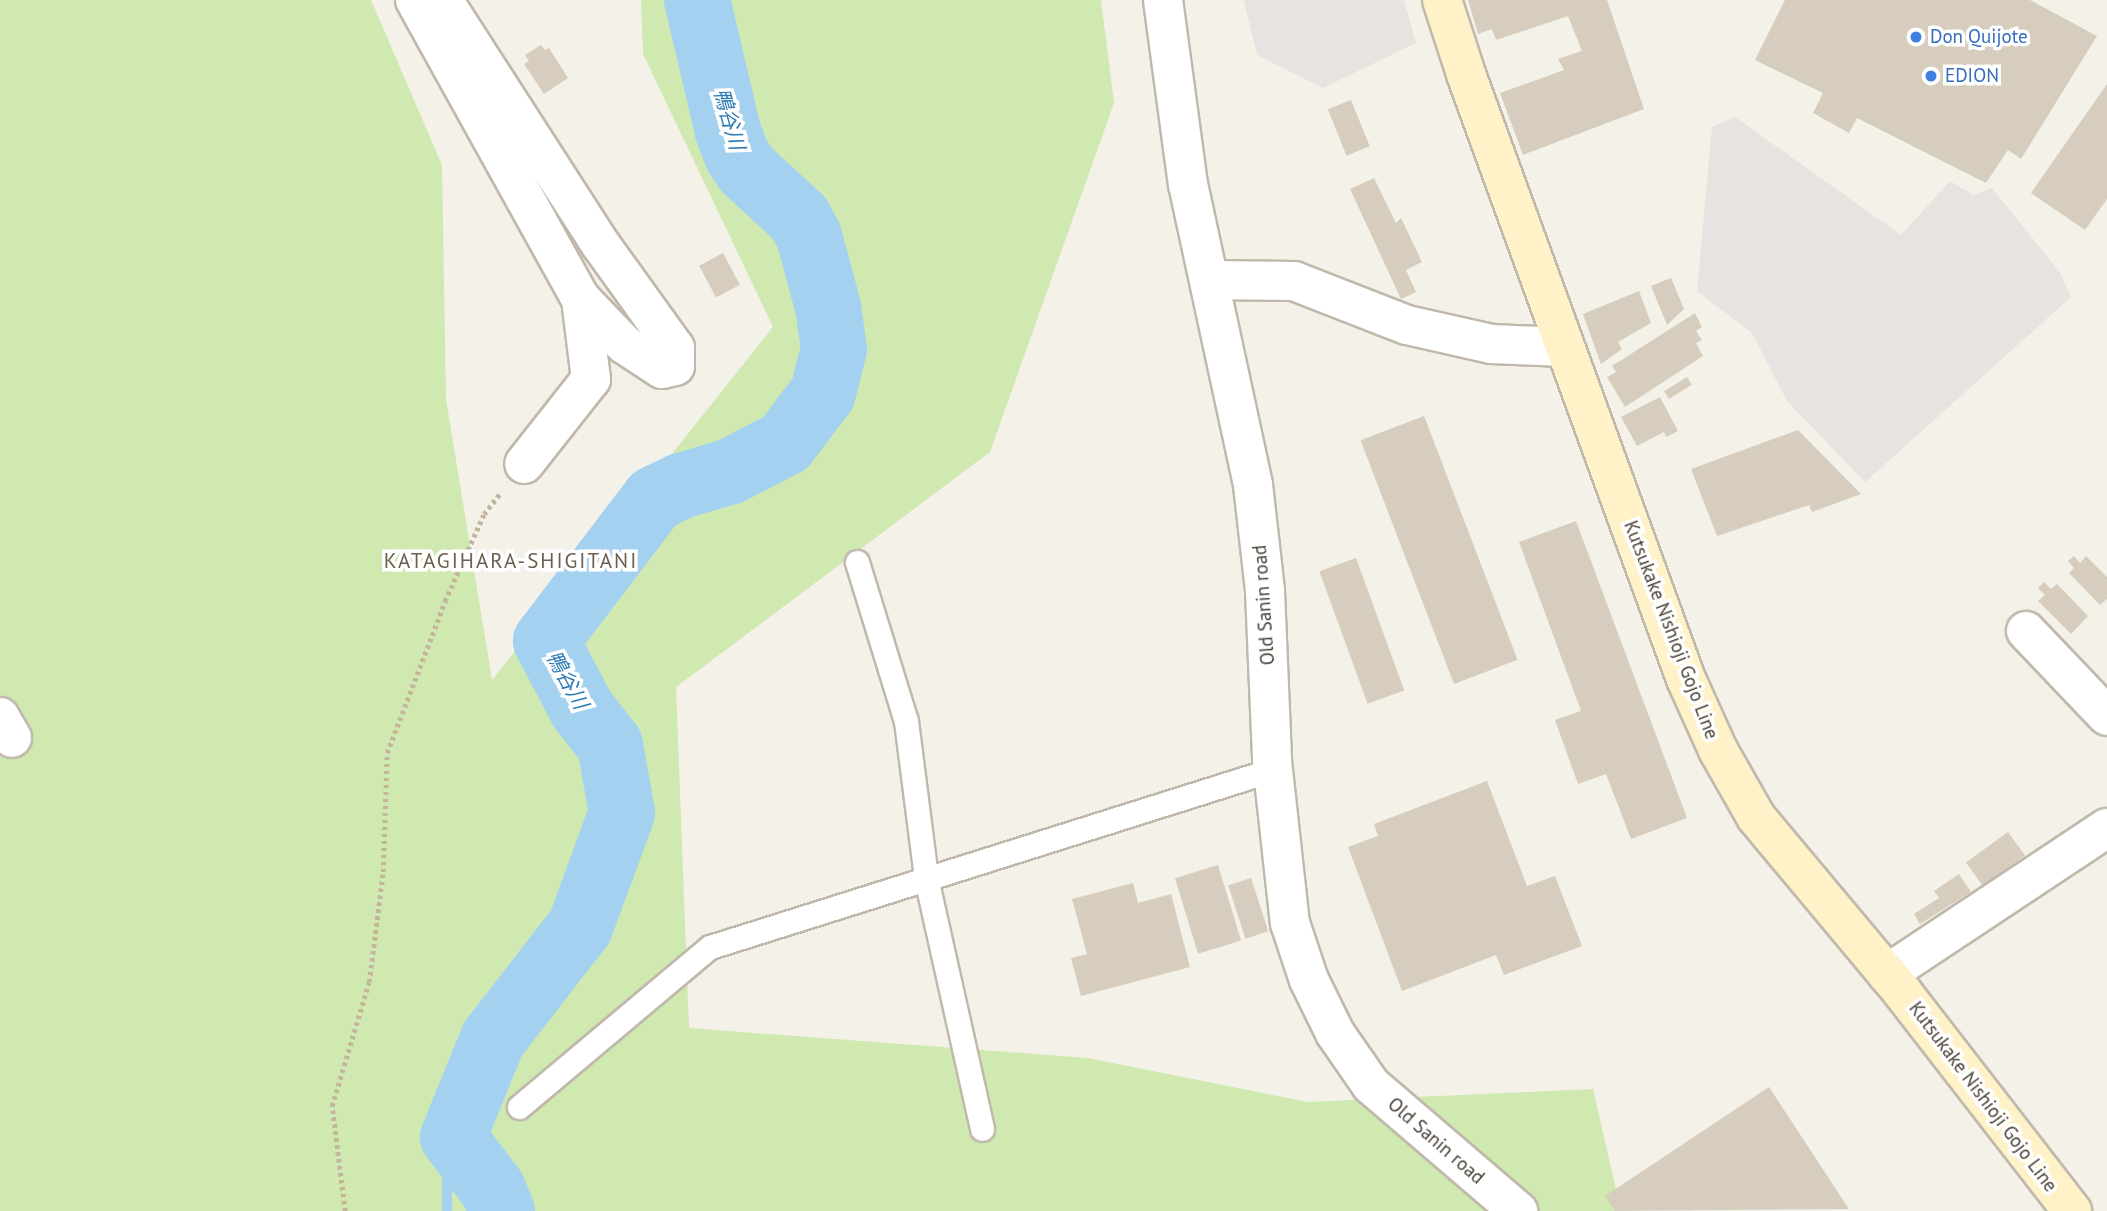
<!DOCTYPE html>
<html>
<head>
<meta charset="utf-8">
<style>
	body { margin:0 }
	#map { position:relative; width:2107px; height:1211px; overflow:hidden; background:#f4f1e8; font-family:"PT Sans","Noto Sans JP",sans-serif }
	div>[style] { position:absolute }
	.green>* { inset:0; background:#cfe9b1 }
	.parking>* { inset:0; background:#e6e3e0 }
	.stream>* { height:10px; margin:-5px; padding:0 5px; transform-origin:5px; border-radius:5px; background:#a5d1f1 }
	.river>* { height:66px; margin:-33px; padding:0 33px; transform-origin:33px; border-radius:33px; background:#a5d1f1 }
	.building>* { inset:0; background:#d6cdbe; transform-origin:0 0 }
	.path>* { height:4.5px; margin-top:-2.25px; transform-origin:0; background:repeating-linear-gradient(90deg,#c2b59c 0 3.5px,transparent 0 7px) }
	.roads { filter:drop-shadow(2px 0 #c0b9ab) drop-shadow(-2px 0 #c0b9ab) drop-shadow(0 2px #c0b9ab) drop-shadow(0 -2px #c0b9ab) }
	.lane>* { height:23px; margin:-11.5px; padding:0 11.5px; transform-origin:11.5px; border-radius:11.5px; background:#fff }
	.street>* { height:38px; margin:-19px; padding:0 19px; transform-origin:19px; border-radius:19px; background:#fff }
	.secondary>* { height:38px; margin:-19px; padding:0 19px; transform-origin:19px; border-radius:19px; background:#fff2c8 }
	.dots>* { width:19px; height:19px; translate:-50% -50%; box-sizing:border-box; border:4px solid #fff; border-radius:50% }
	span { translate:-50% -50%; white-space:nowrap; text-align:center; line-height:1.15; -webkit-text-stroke:7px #fff; paint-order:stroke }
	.shop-label { font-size:19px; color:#366cbe }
	.left { translate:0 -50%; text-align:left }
	.street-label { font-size:19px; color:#484137 }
	.water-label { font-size:21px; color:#2e7bb6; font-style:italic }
	.neighbourhood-label { font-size:21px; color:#6b604e; letter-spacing:2px }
</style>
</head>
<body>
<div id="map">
	<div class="green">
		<div style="clip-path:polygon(0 0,371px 0,442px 165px,446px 399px,492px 680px,773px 327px,643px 54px,641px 0,1101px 0,1114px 103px,990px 452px,676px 687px,689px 1028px,1088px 1058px,1308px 1102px,1593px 1089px,1621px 1211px,0 1211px)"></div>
	</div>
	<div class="parking">
		<div style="clip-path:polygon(1244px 0,1404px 0,1416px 43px,1323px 88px,1257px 55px)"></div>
		<div style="clip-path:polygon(1735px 117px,1901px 235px,1950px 181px,1973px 195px,1992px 188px,2059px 271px,2071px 297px,1865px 482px,1787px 401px,1752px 333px,1697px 291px,1712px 127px)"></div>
	</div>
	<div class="stream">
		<div style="left:447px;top:1211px;width:32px;rotate:-90deg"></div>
		<div style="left:447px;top:1179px;width:42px;rotate:-81.9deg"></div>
	</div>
	<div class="river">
		<div style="left:502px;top:1211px;width:25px;rotate:-113deg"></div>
		<div style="left:492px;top:1188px;width:64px;rotate:-127.4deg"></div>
		<div style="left:453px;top:1137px;width:106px;rotate:-67.8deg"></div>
		<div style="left:493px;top:1039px;width:142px;rotate:-52.2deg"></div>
		<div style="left:580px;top:927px;width:121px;rotate:-69.8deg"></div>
		<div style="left:622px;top:813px;width:69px;rotate:-100deg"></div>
		<div style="left:610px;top:745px;width:46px;rotate:-127.9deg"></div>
		<div style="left:582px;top:709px;width:77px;rotate:-117.9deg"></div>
		<div style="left:546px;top:641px;width:178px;rotate:-52.7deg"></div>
		<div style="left:654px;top:499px;width:30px;rotate:-26deg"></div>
		<div style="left:681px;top:486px;width:52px;rotate:-16.7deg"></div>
		<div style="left:731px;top:471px;width:61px;rotate:-27.4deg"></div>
		<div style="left:785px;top:443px;width:63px;rotate:-52.8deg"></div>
		<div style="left:823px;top:393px;width:45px;rotate:-76deg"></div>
		<div style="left:834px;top:349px;width:42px;rotate:-98.1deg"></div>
		<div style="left:828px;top:307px;width:73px;rotate:-105deg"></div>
		<div style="left:809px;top:236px;width:21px;rotate:-119deg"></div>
		<div style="left:799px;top:218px;width:71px;rotate:-137.3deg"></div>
		<div style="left:747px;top:170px;width:18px;rotate:-124deg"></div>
		<div style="left:737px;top:155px;width:26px;rotate:-111deg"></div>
		<div style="left:728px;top:131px;width:135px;rotate:-103.3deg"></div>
	</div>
	<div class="building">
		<div style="clip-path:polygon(1468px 0,1607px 0,1644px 109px,1523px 155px,1500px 93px,1564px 70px,1558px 59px,1582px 51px,1568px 16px,1496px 40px,1492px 29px,1478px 34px)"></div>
		<div style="clip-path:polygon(1785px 0,2030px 0,2097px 36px,2021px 159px,2008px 150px,1986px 183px,1857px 118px,1849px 133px,1813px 113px,1823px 93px,1755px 60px)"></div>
		<div style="clip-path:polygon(541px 45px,545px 50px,549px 48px,568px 78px,544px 94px,524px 64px,529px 61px,525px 55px)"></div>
		<div style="clip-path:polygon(2107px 84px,2107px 199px,2085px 230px,2031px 193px)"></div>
		<div style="left:1351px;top:100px;width:50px;height:25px;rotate:68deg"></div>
		<div style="clip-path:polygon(1374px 178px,1396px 223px,1401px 218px,1422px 262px,1406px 270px,1416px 292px,1401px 299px,1350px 189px)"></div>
		<div style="left:723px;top:253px;width:36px;height:27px;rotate:62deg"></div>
		<div style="clip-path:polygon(1671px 278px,1684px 309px,1667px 325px,1651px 286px)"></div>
		<div style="clip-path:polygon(1639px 291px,1651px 323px,1618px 342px,1622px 349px,1601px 364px,1583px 314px)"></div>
		<div style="clip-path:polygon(1695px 313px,1702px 327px,1696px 331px,1702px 340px,1696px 343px,1703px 356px,1625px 407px,1607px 377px,1616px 372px,1612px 366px)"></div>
		<div style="left:1687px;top:377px;width:9px;height:27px;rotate:58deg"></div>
		<div style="clip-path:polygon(1660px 397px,1678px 431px,1666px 437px,1664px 432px,1637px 446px,1621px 417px)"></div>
		<div style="left:1424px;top:416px;width:261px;height:68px;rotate:69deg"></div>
		<div style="clip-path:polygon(1798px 430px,1861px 494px,1812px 512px,1809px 505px,1717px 536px,1691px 469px)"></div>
		<div style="clip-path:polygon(1576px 521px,1687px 818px,1631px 839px,1606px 774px,1578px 784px,1555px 720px,1581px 711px,1519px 542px)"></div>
		<div style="clip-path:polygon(2074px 556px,2080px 563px,2086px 556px,2107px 577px,2107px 599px,2100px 605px,2069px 573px,2074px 568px,2068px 561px)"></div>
		<div style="left:1356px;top:558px;width:141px;height:39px;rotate:70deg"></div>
		<div style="clip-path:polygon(2044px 582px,2051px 589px,2057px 584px,2088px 616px,2071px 634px,2038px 601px,2045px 595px,2038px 588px)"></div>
		<div style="clip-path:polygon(1487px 781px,1527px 886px,1555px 876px,1582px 946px,1504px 975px,1496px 955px,1402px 991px,1348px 847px,1378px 836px,1374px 824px)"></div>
		<div style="left:2008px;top:832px;width:29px;height:52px;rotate:54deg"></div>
		<div style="left:1218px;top:865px;width:79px;height:45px;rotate:73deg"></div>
		<div style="clip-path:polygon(1959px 874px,1971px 892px,1920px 924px,1914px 914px,1939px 898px,1934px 891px)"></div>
		<div style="left:1251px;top:878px;width:56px;height:24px;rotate:72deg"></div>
		<div style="clip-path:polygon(1133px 883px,1138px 903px,1171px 894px,1190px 967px,1081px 996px,1071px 958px,1087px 954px,1072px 899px)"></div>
		<div style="clip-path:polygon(1769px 1087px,1849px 1209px,1615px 1211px,1605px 1196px)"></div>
	</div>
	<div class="path">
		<div style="left:345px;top:1211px;width:106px;rotate:-97.1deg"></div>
		<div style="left:332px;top:1106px;width:129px;rotate:-73.4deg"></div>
		<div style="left:369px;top:982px;width:111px;rotate:-82.7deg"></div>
		<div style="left:383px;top:872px;width:119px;rotate:-88.1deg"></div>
		<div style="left:387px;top:753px;width:163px;rotate:-69.1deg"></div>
		<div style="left:445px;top:601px;width:95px;rotate:-65.9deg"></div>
		<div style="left:484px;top:514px;width:28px;rotate:-52deg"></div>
	</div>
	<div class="roads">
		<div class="lane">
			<div style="left:857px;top:562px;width:166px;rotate:72.9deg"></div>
			<div style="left:906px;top:721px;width:158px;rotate:82.7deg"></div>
			<div style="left:926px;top:878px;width:257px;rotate:77.4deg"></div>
			<div style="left:519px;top:1107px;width:249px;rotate:-40deg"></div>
			<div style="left:710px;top:947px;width:592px;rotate:-17.49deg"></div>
		</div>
		<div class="street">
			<div style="left:415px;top:0;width:342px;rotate:61deg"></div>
			<div style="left:581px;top:299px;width:81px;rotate:82.9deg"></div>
			<div style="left:591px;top:379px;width:108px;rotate:128.2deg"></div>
			<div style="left:443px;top:0;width:292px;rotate:57.2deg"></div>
			<div style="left:601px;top:245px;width:127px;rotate:54.3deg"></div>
			<div style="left:675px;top:348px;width:18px;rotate:90deg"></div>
			<div style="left:675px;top:366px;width:13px;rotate:167deg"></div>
			<div style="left:662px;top:369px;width:45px;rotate:-146.7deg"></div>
			<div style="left:624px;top:344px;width:62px;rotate:-133.7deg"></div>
			<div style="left:1163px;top:0;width:186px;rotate:82.3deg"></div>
			<div style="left:1188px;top:184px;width:308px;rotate:77.8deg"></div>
			<div style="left:1253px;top:485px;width:107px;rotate:83.5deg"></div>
			<div style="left:1265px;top:591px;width:170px;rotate:87.6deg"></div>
			<div style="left:1272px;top:761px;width:163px;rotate:83.7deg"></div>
			<div style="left:1290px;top:923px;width:60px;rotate:71.6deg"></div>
			<div style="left:1309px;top:980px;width:59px;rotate:63.9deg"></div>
			<div style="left:1335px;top:1033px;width:63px;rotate:55.3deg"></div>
			<div style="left:1371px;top:1085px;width:194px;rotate:40.6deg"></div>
			<div style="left:1211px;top:280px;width:83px;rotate:0.7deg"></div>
			<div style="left:1294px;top:281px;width:121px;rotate:21.3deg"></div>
			<div style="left:1407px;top:325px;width:86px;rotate:12.7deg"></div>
			<div style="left:1491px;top:344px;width:73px;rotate:2.4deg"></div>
			<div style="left:2026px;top:631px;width:117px;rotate:46.4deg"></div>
			<div style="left:0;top:717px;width:24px;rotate:60deg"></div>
			<div style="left:1887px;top:974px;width:264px;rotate:-33.6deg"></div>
		</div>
		<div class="secondary">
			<div style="left:1442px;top:0;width:78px;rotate:72deg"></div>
			<div style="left:1466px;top:74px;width:644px;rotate:70.02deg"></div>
			<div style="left:1686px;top:679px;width:78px;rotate:65.7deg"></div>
			<div style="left:1718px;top:750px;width:77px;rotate:60.4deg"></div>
			<div style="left:1756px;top:817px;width:229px;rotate:50.1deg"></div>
			<div style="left:1903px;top:993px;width:276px;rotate:52.2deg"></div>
		</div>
	</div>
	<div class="dots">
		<div style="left:1916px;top:37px;background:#3f7fe0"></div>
		<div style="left:1931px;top:76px;background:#3f7fe0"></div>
	</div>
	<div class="shop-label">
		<span class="left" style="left:1930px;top:37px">Don Quijote</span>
		<span class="left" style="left:1945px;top:76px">EDION</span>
	</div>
	<div class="street-label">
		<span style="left:1264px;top:605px;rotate:-94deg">Old Sanin road</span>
		<span style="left:1671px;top:630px;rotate:69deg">Kutsukake Nishioji Gojo Line</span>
		<span style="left:1983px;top:1097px;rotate:53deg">Kutsukake Nishioji Gojo Line</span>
		<span style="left:1436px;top:1141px;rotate:41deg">Old Sanin road</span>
	</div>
	<div class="water-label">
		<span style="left:729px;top:119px;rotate:74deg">鴨谷川</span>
		<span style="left:567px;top:680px;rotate:61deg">鴨谷川</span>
	</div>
	<div class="neighbourhood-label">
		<span style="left:511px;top:561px">KATAGIHARA-SHIGITANI</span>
	</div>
</div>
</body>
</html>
